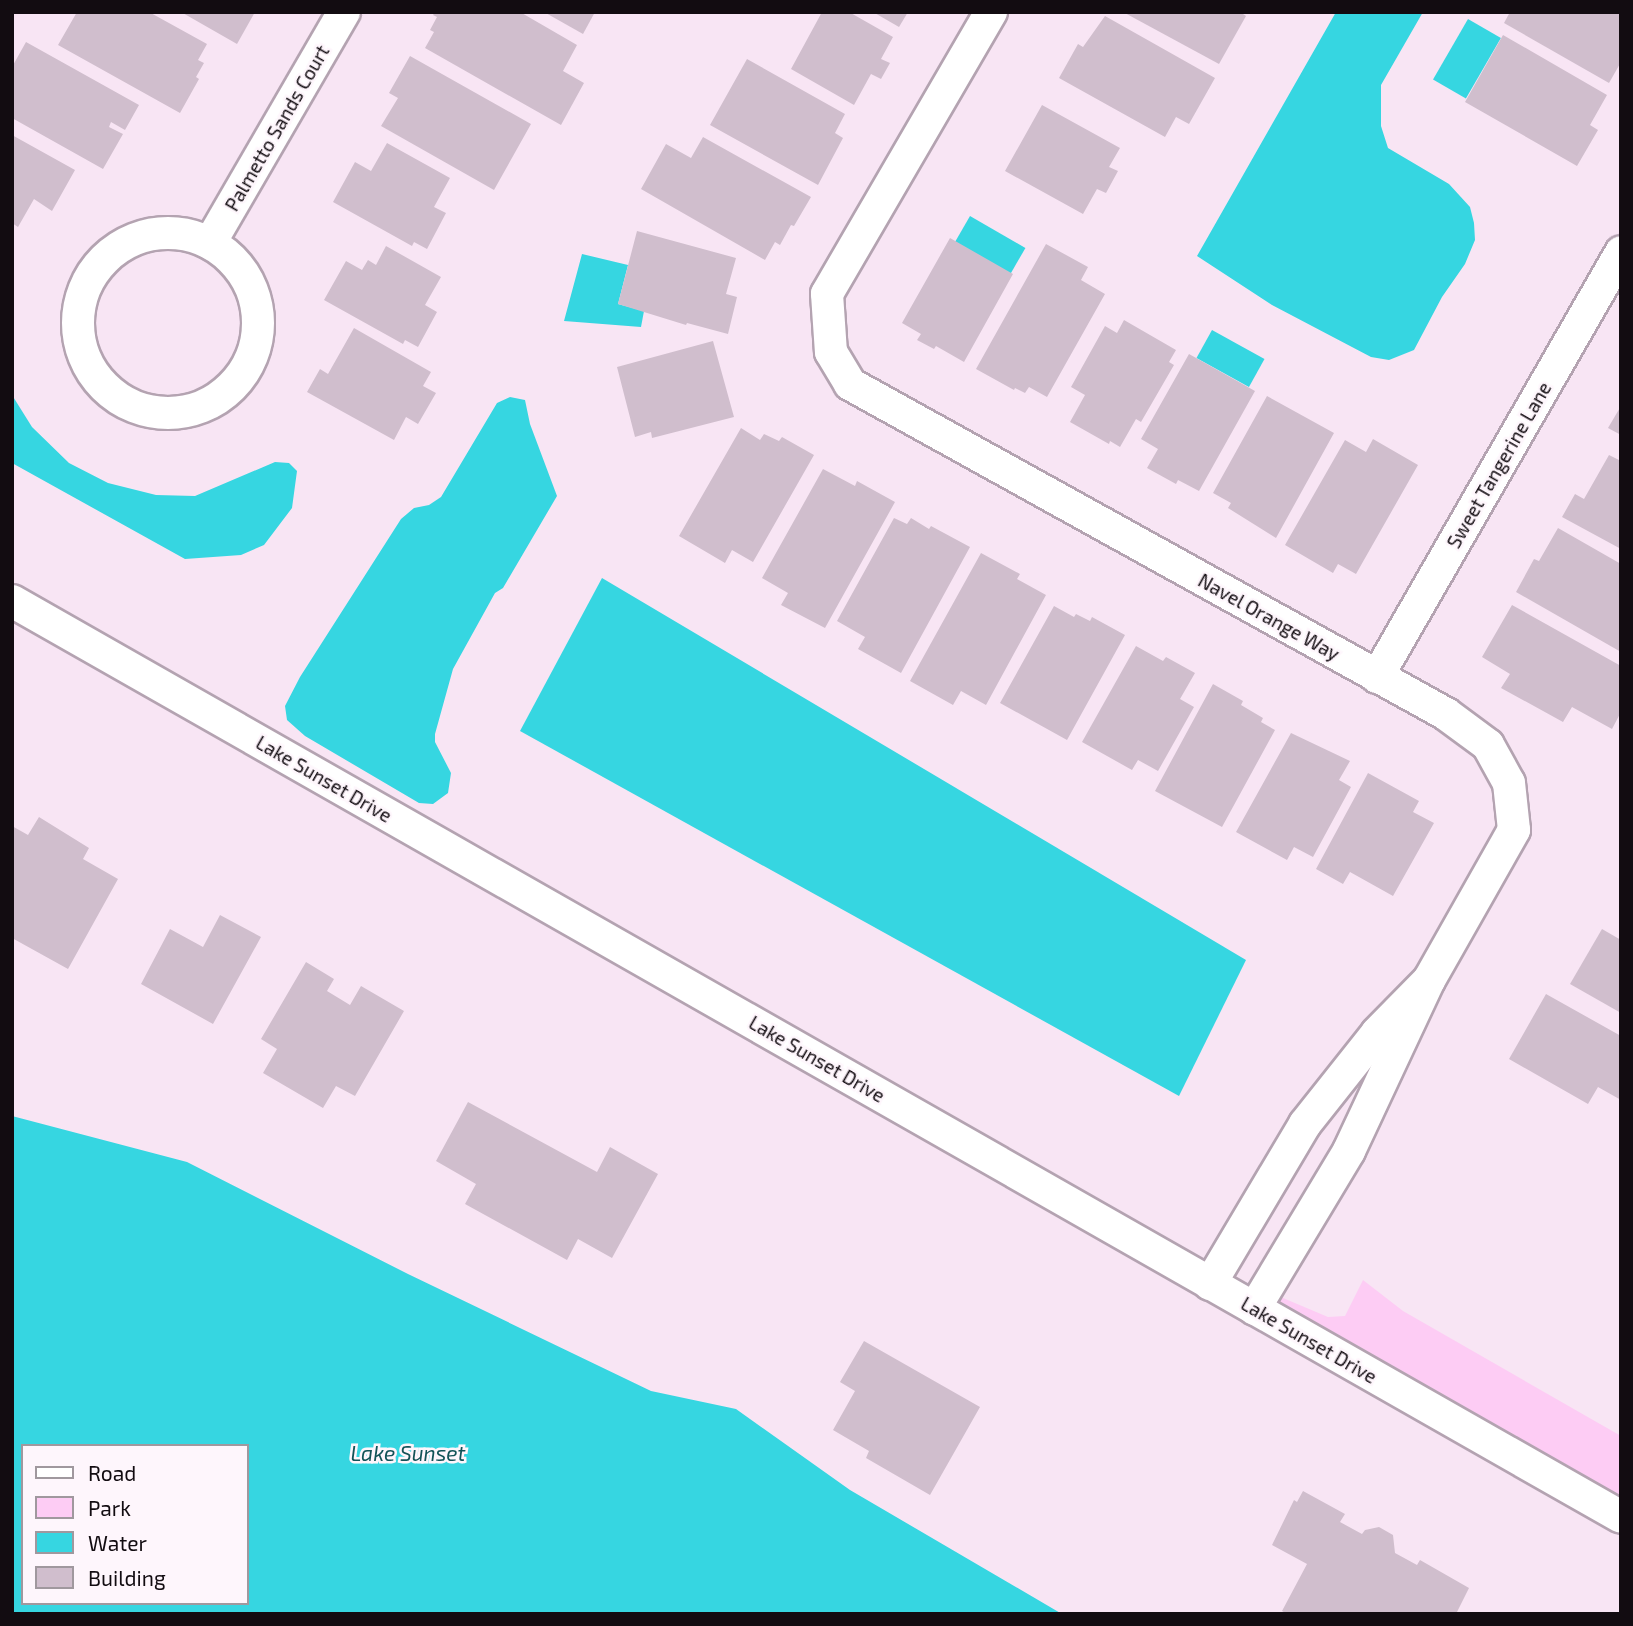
<!DOCTYPE html>
<html>
<head>
<meta charset="utf-8">
<style>
	body { margin:0 }
	#map { position:relative; width:1633px; height:1626px; overflow:hidden; background:#f8e5f4; font-family:"Exo 2",sans-serif }
	div>[style] { position:absolute }
	.green>* { inset:0; background:#fdccf4 }
	.water>* { inset:0; background:#36d6e1; transform-origin:0 0 }
	.building>* { inset:0; background:#d0becd }
	.roads { filter:drop-shadow(2px 0 #b4a3b1) drop-shadow(-2px 0 #b4a3b1) drop-shadow(0 2px #b4a3b1) drop-shadow(0 -2px #b4a3b1) }
	.minor>* { height:32px; margin:-16px; padding:0 16px; transform-origin:16px; border-radius:16px; background:#fff }
	.minor>.ring { margin:-16px; padding:0; box-sizing:content-box; background:none; border:32px solid #fff; border-radius:50% }
	span { translate:-50% -50%; white-space:nowrap; text-align:center; line-height:1.15; -webkit-text-stroke:5px #fef6fc; paint-order:stroke }
	.street-label { font-size:19px; color:#120c11 }
	.water-label { font-size:21px; color:#125358; font-style:italic }
	.frame { position:absolute; inset:0; border:14px solid #120c11; pointer-events:none }
	.legend { position:absolute; left:21px; top:1444px; width:228px; height:161px; box-sizing:border-box; background:#fef6fc; border:2px solid #a0989e; margin:0; padding:9px 12px; list-style:none; font-size:21px; color:#120c11 }
	.legend li { display:flex; align-items:center; gap:14px; height:35px }
	.legend b { width:35px; border:2px solid #a0989e }
</style>
</head>
<body>
<div id="map">
	<div class="green">
		<div style="clip-path:polygon(1259px 1278px,1283px 1298px,1328px 1317px,1345px 1316px,1363px 1280px,1403px 1311px,1621px 1436px,1621px 1499px,1251px 1289px)"></div>
	</div>
	<div class="water">
		<div style="clip-path:polygon(1336px 12px,1423px 12px,1381px 85px,1381px 126px,1388px 148px,1449px 184px,1470px 207px,1474px 223px,1475px 240px,1465px 264px,1442px 297px,1414px 350px,1389px 360px,1371px 357px,1272px 305px,1197px 256px)"></div>
		<div style="left:1468px;top:19px;width:38px;height:70px;rotate:30deg"></div>
		<div style="left:970px;top:216px;width:64px;height:30px;rotate:30deg"></div>
		<div style="clip-path:polygon(582px 254px,628px 265px,618px 304px,644px 311px,641px 327px,564px 321px)"></div>
		<div style="left:1212px;top:330px;width:60px;height:32px;rotate:29deg"></div>
		<div style="clip-path:polygon(12px 395px,32px 427px,69px 463px,108px 483px,156px 495px,195px 496px,275px 462px,289px 463px,297px 471px,292px 508px,264px 545px,241px 555px,185px 559px,12px 463px)"></div>
		<div style="clip-path:polygon(510px 397px,525px 400px,530px 424px,557px 496px,503px 588px,495px 593px,453px 669px,435px 734px,435px 742px,451px 773px,448px 793px,433px 804px,419px 803px,305px 736px,287px 720px,285px 706px,300px 677px,401px 519px,414px 508px,429px 505px,441px 497px,497px 403px)"></div>
		<div style="clip-path:polygon(602px 578px,1246px 960px,1179px 1096px,520px 731px)"></div>
		<div style="clip-path:polygon(evenodd,12px 1116px,187px 1162px,408px 1274px,651px 1391px,736px 1409px,850px 1490px,1062px 1614px,12px 1614px,12px 1116px,23px 1446px,247px 1446px,247px 1603px,23px 1603px,23px 1446px)"></div>
	</div>
	<div class="building">
		<div style="clip-path:polygon(77px 12px,149px 12px,207px 44px,198px 60px,204px 63px,196px 77px,199px 79px,180px 113px,58px 45px)"></div>
		<div style="clip-path:polygon(181px 12px,255px 12px,237px 44px)"></div>
		<div style="clip-path:polygon(435px 12px,520px 12px,577px 45px,563px 71px,584px 83px,561px 125px,425px 48px,434px 32px,430px 30px,437px 17px,433px 15px)"></div>
		<div style="clip-path:polygon(544px 12px,595px 12px,583px 34px)"></div>
		<div style="clip-path:polygon(822px 12px,849px 12px,893px 37px,881px 59px,890px 63px,881px 79px,871px 74px,854px 105px,791px 69px)"></div>
		<div style="clip-path:polygon(873px 12px,908px 12px,899px 27px)"></div>
		<div style="clip-path:polygon(1123px 12px,1240px 12px,1246px 16px,1219px 64px)"></div>
		<div style="clip-path:polygon(1510px 12px,1621px 12px,1621px 62px,1609px 83px,1504px 23px)"></div>
		<div style="clip-path:polygon(1105px 16px,1215px 78px,1189px 124px,1176px 117px,1165px 137px,1059px 78px,1078px 44px,1083px 47px)"></div>
		<div style="clip-path:polygon(1503px 35px,1607px 95px,1590px 125px,1598px 130px,1577px 166px,1465px 102px)"></div>
		<div style="clip-path:polygon(26px 42px,139px 105px,125px 130px,111px 122px,109px 127px,123px 134px,103px 169px,12px 118px,12px 67px)"></div>
		<div style="clip-path:polygon(410px 56px,531px 124px,494px 190px,381px 126px,398px 98px,389px 93px)"></div>
		<div style="clip-path:polygon(747px 59px,845px 114px,835px 133px,843px 138px,818px 185px,710px 125px)"></div>
		<div style="clip-path:polygon(1042px 105px,1120px 148px,1109px 167px,1118px 171px,1106px 193px,1097px 189px,1083px 214px,1005px 171px)"></div>
		<div style="clip-path:polygon(12px 135px,75px 170px,52px 211px,34px 199px,18px 227px,12px 223px)"></div>
		<div style="clip-path:polygon(703px 137px,811px 197px,794px 226px,791px 225px,780px 245px,775px 242px,765px 260px,641px 189px,666px 144px,691px 158px)"></div>
		<div style="clip-path:polygon(387px 143px,450px 178px,434px 207px,446px 213px,427px 249px,414px 242px,412px 246px,333px 202px,355px 162px,371px 171px)"></div>
		<div style="clip-path:polygon(637px 231px,736px 258px,726px 294px,737px 297px,728px 334px,687px 323px,686px 325px,618px 304px)"></div>
		<div style="clip-path:polygon(950px 238px,1013px 274px,964px 362px,936px 346px,934px 349px,917px 340px,921px 334px,902px 323px)"></div>
		<div style="clip-path:polygon(1046px 244px,1088px 267px,1081px 280px,1105px 294px,1047px 397px,1029px 387px,1025px 393px,1015px 388px,1014px 390px,976px 369px)"></div>
		<div style="clip-path:polygon(386px 246px,441px 277px,425px 305px,437px 312px,418px 347px,405px 340px,403px 344px,324px 300px,346px 261px,362px 270px,368px 260px,376px 265px)"></div>
		<div style="clip-path:polygon(1124px 320px,1176px 350px,1169px 362px,1174px 365px,1141px 422px,1136px 419px,1120px 447px,1110px 441px,1109px 444px,1070px 422px,1085px 395px,1071px 387px,1105px 326px,1117px 333px)"></div>
		<div style="clip-path:polygon(354px 328px,431px 372px,423px 386px,436px 393px,418px 424px,406px 417px,394px 440px,307px 392px,320px 369px,328px 374px)"></div>
		<div style="clip-path:polygon(713px 341px,734px 417px,652px 438px,651px 432px,635px 437px,617px 367px)"></div>
		<div style="clip-path:polygon(1189px 354px,1255px 391px,1199px 491px,1178px 480px,1176px 484px,1147px 468px,1158px 449px,1141px 439px)"></div>
		<div style="clip-path:polygon(1267px 396px,1334px 433px,1276px 538px,1228px 508px,1231px 503px,1213px 493px)"></div>
		<div style="clip-path:polygon(1621px 406px,1621px 435px,1608px 428px)"></div>
		<div style="clip-path:polygon(741px 428px,760px 440px,764px 434px,779px 441px,782px 437px,814px 455px,753px 562px,732px 550px,725px 563px,679px 536px)"></div>
		<div style="clip-path:polygon(1373px 439px,1418px 465px,1356px 574px,1338px 564px,1333px 573px,1285px 545px,1345px 440px,1366px 452px)"></div>
		<div style="clip-path:polygon(1609px 455px,1621px 461px,1621px 549px,1562px 517px,1575px 494px,1584px 499px)"></div>
		<div style="clip-path:polygon(823px 469px,855px 486px,857px 481px,895px 502px,825px 628px,781px 605px,788px 593px,762px 578px)"></div>
		<div style="clip-path:polygon(894px 518px,907px 524px,911px 518px,929px 529px,931px 526px,970px 547px,901px 673px,858px 649px,865px 637px,837px 621px)"></div>
		<div style="clip-path:polygon(1558px 528px,1621px 564px,1621px 652px,1516px 592px,1534px 559px,1539px 561px)"></div>
		<div style="clip-path:polygon(981px 553px,1020px 574px,1017px 579px,1046px 595px,986px 705px,961px 691px,953px 705px,910px 681px)"></div>
		<div style="clip-path:polygon(1512px 605px,1621px 666px,1621px 712px,1612px 729px,1572px 707px,1563px 722px,1501px 688px,1510px 674px,1482px 657px)"></div>
		<div style="clip-path:polygon(1054px 606px,1074px 617px,1076px 614px,1090px 621px,1092px 617px,1125px 635px,1067px 740px,1000px 703px)"></div>
		<div style="clip-path:polygon(1136px 646px,1163px 661px,1166px 657px,1195px 673px,1180px 699px,1194px 707px,1158px 771px,1138px 760px,1132px 770px,1082px 742px)"></div>
		<div style="clip-path:polygon(1213px 684px,1243px 701px,1241px 705px,1263px 718px,1261px 722px,1275px 730px,1222px 827px,1155px 791px)"></div>
		<div style="clip-path:polygon(1291px 733px,1350px 761px,1339px 780px,1351px 787px,1313px 857px,1294px 847px,1287px 860px,1236px 832px)"></div>
		<div style="clip-path:polygon(1368px 773px,1419px 801px,1413px 812px,1434px 823px,1393px 896px,1350px 872px,1343px 884px,1316px 869px)"></div>
		<div style="clip-path:polygon(39px 817px,89px 848px,83px 859px,118px 879px,68px 969px,12px 938px,12px 826px,28px 835px)"></div>
		<div style="clip-path:polygon(220px 915px,261px 937px,213px 1024px,141px 984px,170px 929px,203px 947px)"></div>
		<div style="clip-path:polygon(1602px 929px,1621px 940px,1621px 1013px,1570px 984px)"></div>
		<div style="clip-path:polygon(306px 962px,334px 979px,327px 991px,350px 1005px,361px 986px,404px 1011px,355px 1096px,336px 1086px,323px 1108px,263px 1073px,277px 1049px,261px 1039px)"></div>
		<div style="clip-path:polygon(1546px 994px,1621px 1036px,1621px 1100px,1598px 1087px,1588px 1104px,1509px 1059px)"></div>
		<div style="clip-path:polygon(468px 1102px,597px 1172px,610px 1147px,658px 1174px,612px 1258px,578px 1239px,567px 1260px,465px 1204px,476px 1184px,436px 1161px)"></div>
		<div style="clip-path:polygon(864px 1341px,980px 1407px,930px 1495px,866px 1458px,869px 1451px,833px 1430px,855px 1391px,840px 1382px)"></div>
		<div style="clip-path:polygon(1303px 1491px,1345px 1514px,1340px 1522px,1362px 1534px,1365px 1530px,1379px 1527px,1393px 1535px,1395px 1553px,1417px 1565px,1420px 1560px,1469px 1588px,1456px 1614px,1287px 1614px,1282px 1611px,1307px 1564px,1272px 1545px,1294px 1500px,1297px 1502px)"></div>
	</div>
	<div class="roads">
		<div class="minor">
			<div style="left:991px;top:12px;width:326px;rotate:120.2deg"></div>
			<div style="left:827px;top:294px;width:58px;rotate:86.1deg"></div>
			<div style="left:831px;top:352px;width:37px;rotate:59deg"></div>
			<div style="left:850px;top:384px;width:681px;rotate:28.97deg"></div>
			<div style="left:1446px;top:714px;width:52px;rotate:36.4deg"></div>
			<div style="left:1488px;top:745px;width:43px;rotate:61.1deg"></div>
			<div style="left:1509px;top:783px;width:47px;rotate:83.9deg"></div>
			<div style="left:1514px;top:830px;width:172px;rotate:119.5deg"></div>
			<div class="ring" style="left:78px;top:233px;width:148px;height:148px"></div>
			<div style="left:210px;top:243px;width:267px;rotate:-59.9deg"></div>
			<div style="left:12px;top:601px;width:1851px;rotate:29.65deg"></div>
			<div style="left:1377px;top:677px;width:490px;rotate:-60.1deg"></div>
			<div style="left:1210px;top:1284px;width:186px;rotate:-59.3deg"></div>
			<div style="left:1305px;top:1124px;width:116px;rotate:-51.6deg"></div>
			<div style="left:1377px;top:1033px;width:74px;rotate:-45.5deg"></div>
			<div style="left:1429px;top:980px;width:189px;rotate:115.1deg"></div>
			<div style="left:1349px;top:1151px;width:184px;rotate:121deg"></div>
		</div>
	</div>
	<div class="street-label">
		<span style="left:277px;top:128px;rotate:-60deg">Palmetto Sands Court</span>
		<span style="left:1499px;top:465px;rotate:-60deg">Sweet Tangerine Lane</span>
		<span style="left:1269px;top:617px;rotate:29deg">Navel Orange Way</span>
		<span style="left:324px;top:779px;rotate:30deg">Lake Sunset Drive</span>
		<span style="left:817px;top:1059px;rotate:30deg">Lake Sunset Drive</span>
		<span style="left:1309px;top:1340px;rotate:30deg">Lake Sunset Drive</span>
	</div>
	<div class="water-label">
		<span style="left:408px;top:1453px">Lake Sunset</span>
	</div>
	<div class="frame"></div>
	<ul class="legend">
	<li><b style="height:9px;background:#fff"></b>Road</li>
	<li><b style="height:19px;background:#fdccf4"></b>Park</li>
	<li><b style="height:19px;background:#36d6e1"></b>Water</li>
	<li><b style="height:19px;background:#d0becd"></b>Building</li>
	</ul>
</div>
</body>
</html>
